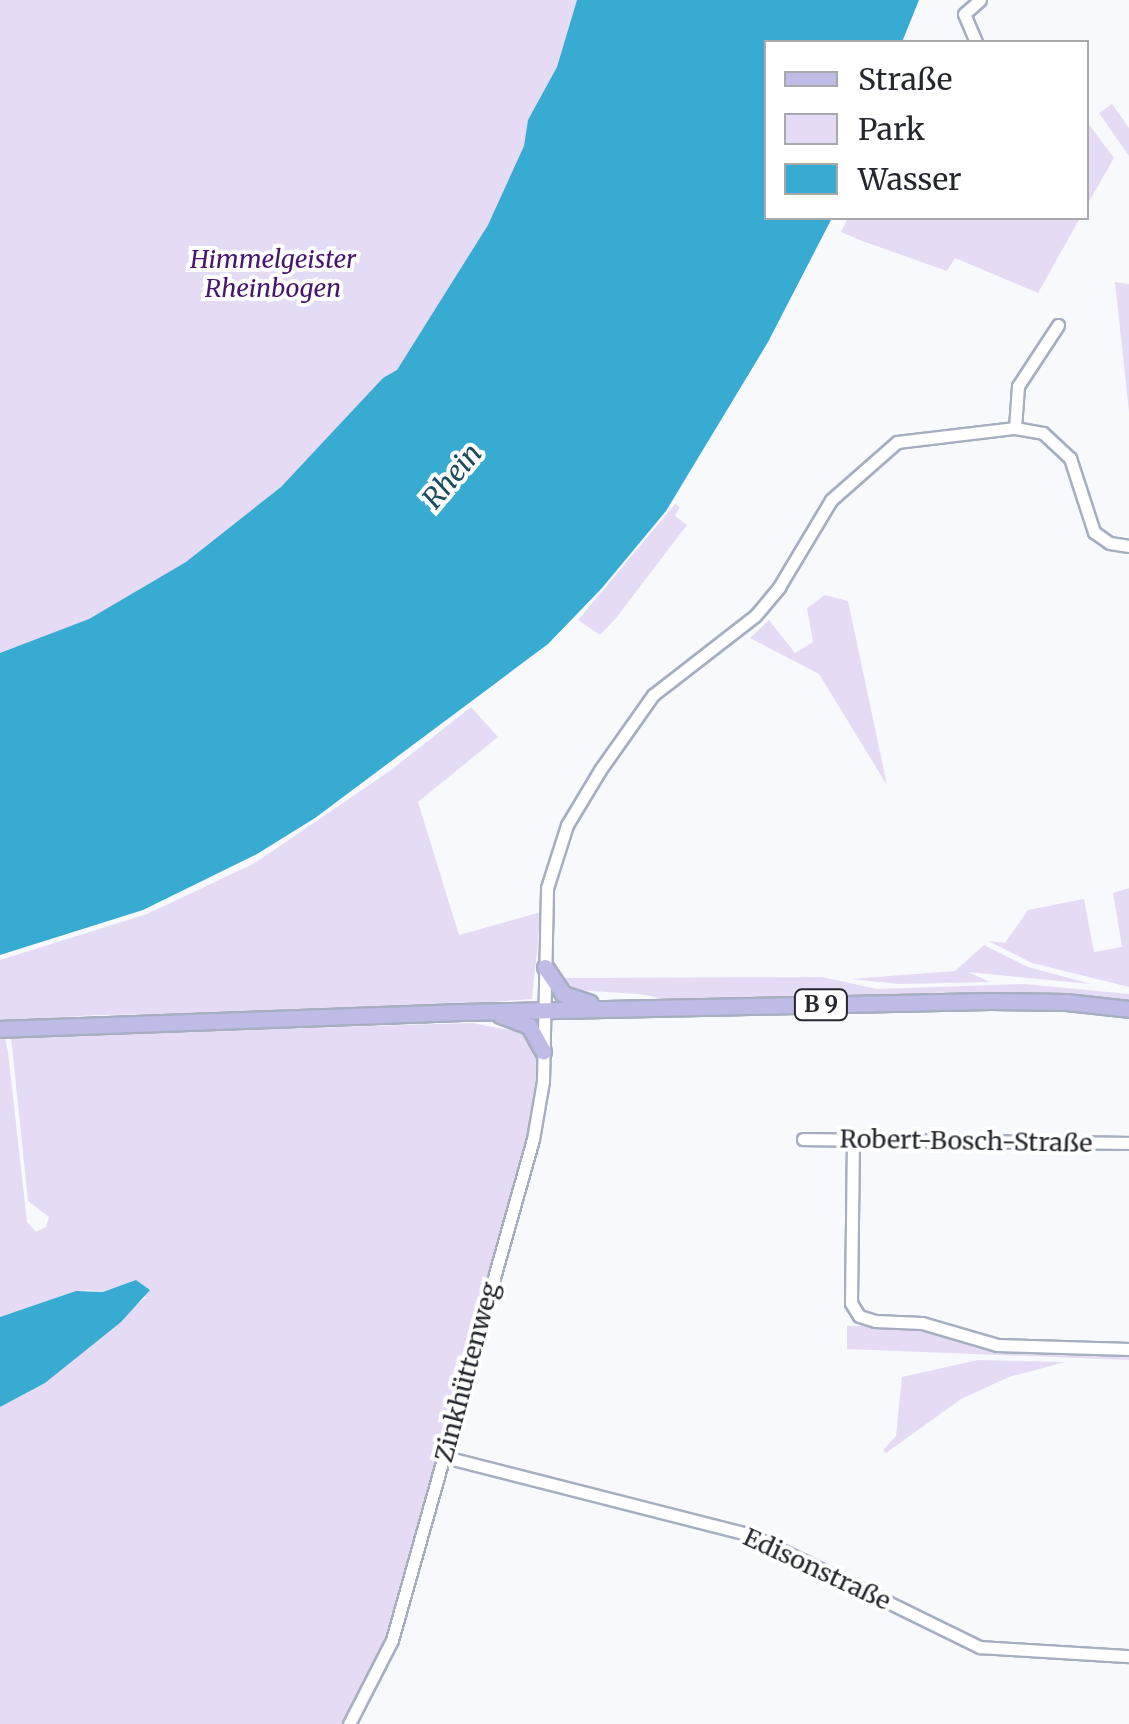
<!DOCTYPE html>
<html>
<head>
<meta charset="utf-8">
<style>
	body { margin:0 }
	#map { position:relative; width:1129px; height:1724px; overflow:hidden; background:#f7f9fd; font-family:Merriweather,serif }
	div>[style] { position:absolute }
	.green>* { inset:0; background:#e6dbf5 }
	.water>* { inset:0; background:#37abd2 }
	.roads { filter:drop-shadow(2px 0 #a6aec0) drop-shadow(-2px 0 #a6aec0) drop-shadow(0 2px #a6aec0) drop-shadow(0 -2px #a6aec0) }
	.minor>* { height:11px; margin:-5.5px; padding:0 5.5px; transform-origin:5.5px; border-radius:5.5px; background:#fff }
	.major>* { height:15px; margin:-7.5px; padding:0 7.5px; transform-origin:7.5px; border-radius:7.5px; background:#bebce6 }
	span { translate:-50% -50%; white-space:nowrap; text-align:center; line-height:1.15; -webkit-text-stroke:8px #fff; paint-order:stroke }
	.shield-label span { padding:2px 8px; background:#fff; border:2px solid; border-radius:8px; -webkit-text-stroke-width:0 }
	.shield-label { font-size:22px; color:#24272e; font-weight:700 }
	.park-label { font-size:25px; color:#47146e; font-style:italic }
	.street-label { font-size:25px; color:#24272e }
	.water-label { font-size:28px; color:#1b4b5c; font-style:italic }
	.legend { position:absolute; left:764px; top:40px; width:325px; height:180px; box-sizing:border-box; background:#fff; border:2px solid #a7a9ab; margin:0; padding:12px 18px; list-style:none; font-size:30px; color:#24272e }
	.legend li { display:flex; align-items:center; gap:20px; height:50px }
	.legend b { width:50px; border:2px solid #a7a9ab }
</style>
</head>
<body>
<div id="map">
	<div class="green">
		<div style="clip-path:polygon(0 0,736px 0,693px 125px,0 768px)"></div>
		<div style="clip-path:polygon(1112px 104px,1129px 128px,1129px 156px,1099px 113px)"></div>
		<div style="clip-path:polygon(1087px 122px,1114px 158px,1087px 205px,1086px 122px)"></div>
		<div style="clip-path:polygon(848px 218px,1080px 218px,1038px 293px,955px 258px,947px 271px,862px 241px,841px 232px)"></div>
		<div style="clip-path:polygon(1115px 282px,1129px 284px,1129px 412px)"></div>
		<div style="clip-path:polygon(675px 504px,680px 507px,675px 516px,687px 525px,616px 618px,600px 635px,578px 620px)"></div>
		<div style="clip-path:polygon(825px 595px,848px 601px,887px 785px,819px 674px,750px 638px,769px 620px,795px 653px,813px 642px,807px 608px)"></div>
		<div style="clip-path:polygon(471px 707px,498px 737px,418px 802px,459px 935px,541px 912px,532px 999px,375px 1011px,95px 1015px,0 1022px,0 960px,147px 914px,255px 863px,391px 770px)"></div>
		<div style="clip-path:polygon(1129px 888px,1129px 987px,1032px 963px,988px 941px,1005px 943px,1028px 910px,1084px 899px,1094px 952px,1122px 947px,1113px 893px)"></div>
		<div style="clip-path:polygon(984px 945px,1028px 967px,1091px 984px,968px 972px,990px 982px,900px 984px,850px 979px,955px 971px)"></div>
		<div style="clip-path:polygon(822px 977px,877px 989px,1024px 984px,1129px 994px,1129px 1003px,1045px 994px,946px 993px,940px 998px,686px 1003px,639px 994px,575px 990px,563px 978px)"></div>
		<div style="clip-path:polygon(472px 1023px,525px 1033px,538px 1056px,536px 1113px,384px 1652px,344px 1724px,0 1724px,0 1407px,45px 1383px,146px 1297px,87px 1290px,0 1317px,0 1038px,5px 1038px,8px 1052px,27px 1222px,36px 1232px,46px 1227px,49px 1217px,28px 1201px,11px 1037px)"></div>
		<div style="clip-path:polygon(910px 1325px,990px 1346px,1129px 1353px,1129px 1360px,847px 1349px,847px 1326px)"></div>
		<div style="clip-path:polygon(978px 1360px,1065px 1362px,1009px 1377px,961px 1399px,886px 1453px,883px 1450px,896px 1436px,902px 1377px)"></div>
	</div>
	<div class="water">
		<div style="clip-path:polygon(577px 0,919px 0,902px 42px,766px 42px,766px 218px,832px 218px,768px 342px,666px 511px,602px 588px,548px 644px,315px 818px,257px 854px,143px 910px,0 955px,0 653px,89px 619px,186px 562px,281px 487px,383px 378px,397px 370px,488px 225px,524px 146px,528px 120px,557px 67px)"></div>
		<div style="clip-path:polygon(136px 1280px,150px 1290px,121px 1322px,45px 1383px,0 1407px,0 1317px,76px 1291px,103px 1292px)"></div>
	</div>
	<div class="roads">
		<div class="minor">
			<div style="left:976px;top:42px;width:30px;rotate:-113deg"></div>
			<div style="left:964px;top:14px;width:21px;rotate:-41deg"></div>
			<div style="left:1015px;top:428px;width:42px;rotate:-85.9deg"></div>
			<div style="left:1018px;top:386px;width:73px;rotate:-56.7deg"></div>
			<div style="left:803px;top:1139px;width:326px;rotate:0.7deg"></div>
			<div style="left:853px;top:1139px;width:164px;rotate:90.7deg"></div>
			<div style="left:851px;top:1303px;width:15px;rotate:58deg"></div>
			<div style="left:859px;top:1316px;width:17px;rotate:17deg"></div>
			<div style="left:875px;top:1321px;width:47px;rotate:2.4deg"></div>
			<div style="left:922px;top:1323px;width:78px;rotate:16.3deg"></div>
			<div style="left:997px;top:1345px;width:132px;rotate:1.7deg"></div>
			<div style="left:445px;top:1457px;width:316px;rotate:14.3deg"></div>
			<div style="left:751px;top:1535px;width:255px;rotate:26.1deg"></div>
			<div style="left:980px;top:1647px;width:149px;rotate:3.5deg"></div>
			<div style="left:349px;top:1724px;width:94px;rotate:-62.9deg"></div>
			<div style="left:392px;top:1640px;width:520px;rotate:-74.28deg"></div>
			<div style="left:533px;top:1139px;width:59px;rotate:-80.2deg"></div>
			<div style="left:543px;top:1081px;width:193px;rotate:-88.8deg"></div>
			<div style="left:547px;top:888px;width:66px;rotate:-72.4deg"></div>
			<div style="left:567px;top:825px;width:64px;rotate:-59deg"></div>
			<div style="left:600px;top:770px;width:92px;rotate:-54.8deg"></div>
			<div style="left:653px;top:695px;width:129px;rotate:-37.8deg"></div>
			<div style="left:755px;top:616px;width:38px;rotate:-50deg"></div>
			<div style="left:779px;top:587px;width:101px;rotate:-59.1deg"></div>
			<div style="left:831px;top:500px;width:88px;rotate:-41.3deg"></div>
			<div style="left:897px;top:442px;width:119px;rotate:-6.8deg"></div>
			<div style="left:1015px;top:428px;width:28px;rotate:10deg"></div>
			<div style="left:1043px;top:433px;width:37px;rotate:43deg"></div>
			<div style="left:1070px;top:458px;width:78px;rotate:72deg"></div>
			<div style="left:1094px;top:532px;width:19px;rotate:35deg"></div>
			<div style="left:1110px;top:543px;width:19px;rotate:9deg"></div>
		</div>
		<div class="major">
			<div style="left:545px;top:967px;width:32px;rotate:56deg"></div>
			<div style="left:563px;top:994px;width:28px;rotate:18deg"></div>
			<div style="left:500px;top:1015px;width:31px;rotate:21deg"></div>
			<div style="left:529px;top:1026px;width:29px;rotate:61deg"></div>
			<div style="left:0;top:1029px;width:462px;rotate:-2.1deg"></div>
			<div style="left:462px;top:1012px;width:529px;rotate:-1.19deg"></div>
			<div style="left:991px;top:1001px;width:75px;rotate:0.8deg"></div>
			<div style="left:1066px;top:1002px;width:63px;rotate:6.3deg"></div>
		</div>
	</div>
	<div class="shield-label">
		<span style="left:821px;top:1005px">B 9</span>
	</div>
	<div class="park-label">
		<span style="left:273px;top:274px">Himmelgeister<br>Rheinbogen</span>
	</div>
	<div class="street-label">
		<span style="left:966px;top:1141px;rotate:1deg">Robert-Bosch-Straße</span>
		<span style="left:467px;top:1372px;rotate:-75deg">Zinkhüttenweg</span>
		<span style="left:817px;top:1569px;rotate:25deg">Edisonstraße</span>
	</div>
	<div class="water-label">
		<span style="left:452px;top:476px;rotate:-50deg">Rhein</span>
	</div>
	<ul class="legend">
	<li><b style="height:12px;background:#bebce6"></b>Straße</li>
	<li><b style="height:28px;background:#e6dbf5"></b>Park</li>
	<li><b style="height:28px;background:#37abd2"></b>Wasser</li>
	</ul>
</div>
</body>
</html>
